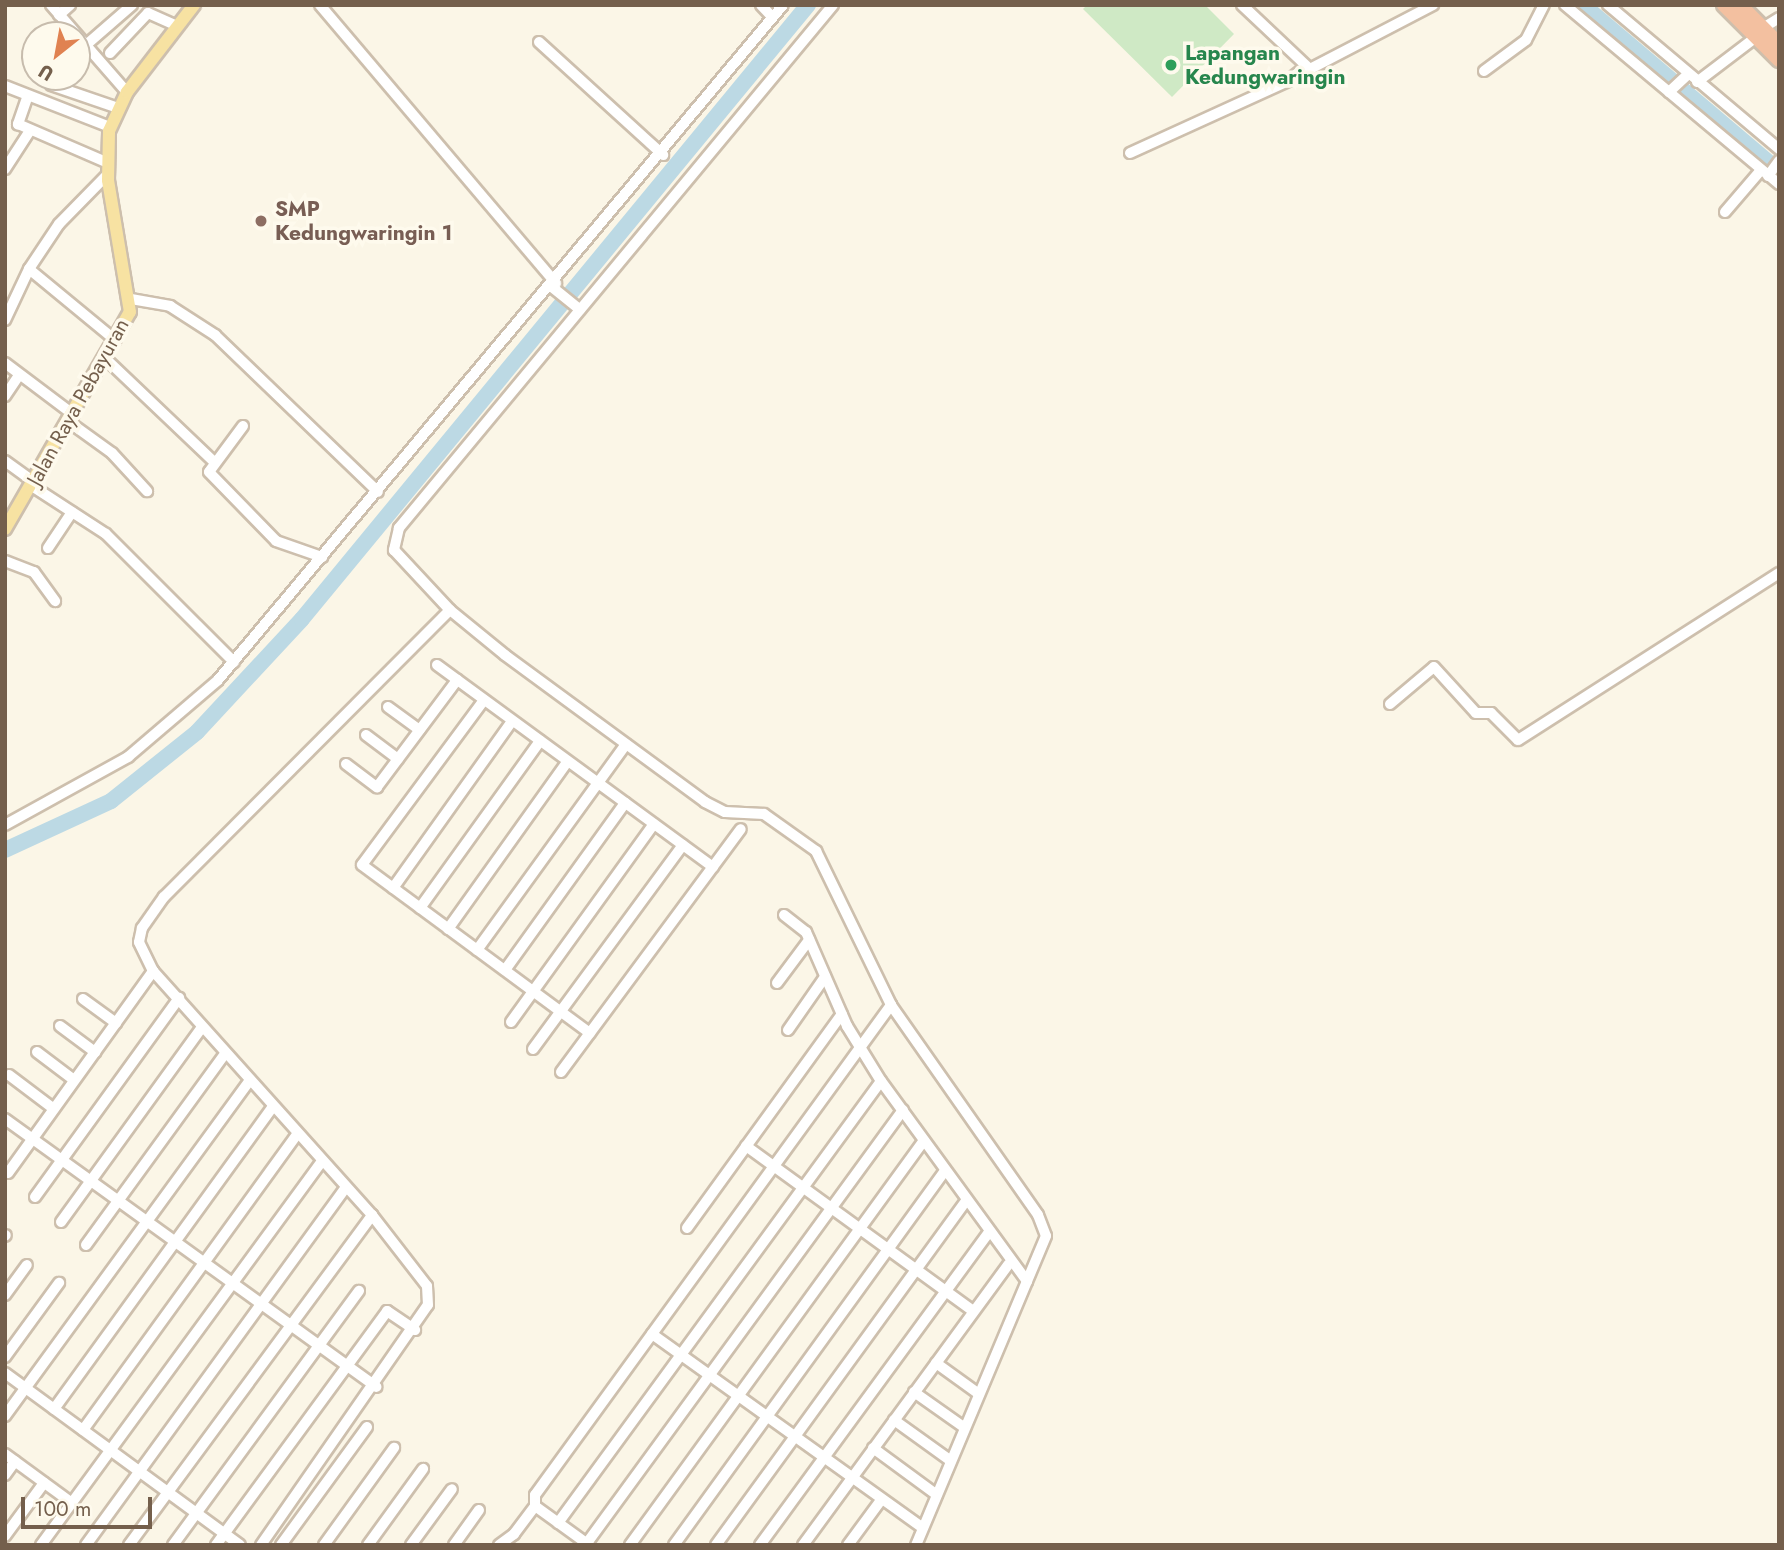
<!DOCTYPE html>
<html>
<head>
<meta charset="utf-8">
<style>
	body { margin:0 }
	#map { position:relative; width:1784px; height:1550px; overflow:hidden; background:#fbf6e7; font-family:Jost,sans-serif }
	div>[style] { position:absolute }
	.green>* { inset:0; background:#cfe9c5 }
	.river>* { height:16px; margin:-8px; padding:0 8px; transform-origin:8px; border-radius:8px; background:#bcd9e4 }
	.roads { filter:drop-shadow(2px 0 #cdbfad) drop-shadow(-2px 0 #cdbfad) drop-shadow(0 2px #cdbfad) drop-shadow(0 -2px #cdbfad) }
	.minor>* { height:10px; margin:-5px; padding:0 5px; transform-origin:5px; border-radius:5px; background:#fff }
	.major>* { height:12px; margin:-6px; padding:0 6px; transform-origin:6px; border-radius:6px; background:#f7e2a2 }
	.highway>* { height:14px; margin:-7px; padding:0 7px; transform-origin:7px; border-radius:7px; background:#f3c0a0 }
	.dots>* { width:19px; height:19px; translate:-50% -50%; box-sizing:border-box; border:4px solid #fefaed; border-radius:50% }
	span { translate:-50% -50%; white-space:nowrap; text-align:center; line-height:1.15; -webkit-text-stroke:7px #fefaed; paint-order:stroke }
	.leisure-label { font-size:21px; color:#27864d; font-weight:700 }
	.left { translate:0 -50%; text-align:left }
	.education-label { font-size:21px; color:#785e54; font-weight:700 }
	.street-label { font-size:21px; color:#745f4c }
	.frame { position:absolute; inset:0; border:7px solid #745f4c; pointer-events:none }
	.north { position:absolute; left:21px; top:21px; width:70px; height:70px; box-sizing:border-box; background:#fefaed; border:2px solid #c7bcad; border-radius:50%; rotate:211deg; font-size:19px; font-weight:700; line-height:28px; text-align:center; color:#745f4c }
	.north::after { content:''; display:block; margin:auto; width:24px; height:32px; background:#e08251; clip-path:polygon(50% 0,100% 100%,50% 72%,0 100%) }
	.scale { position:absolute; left:21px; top:1497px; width:131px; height:32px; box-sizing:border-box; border:4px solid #745f4c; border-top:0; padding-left:9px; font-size:21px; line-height:24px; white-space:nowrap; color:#745f4c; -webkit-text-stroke:5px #fefaed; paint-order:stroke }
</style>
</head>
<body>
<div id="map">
	<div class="green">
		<div style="clip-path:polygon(1087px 5px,1205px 5px,1234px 34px,1172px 97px,1083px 9px)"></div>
	</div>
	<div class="river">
		<div style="left:1583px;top:5px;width:257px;rotate:40.3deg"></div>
		<div style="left:5px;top:850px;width:117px;rotate:-24.8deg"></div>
		<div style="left:111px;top:801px;width:110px;rotate:-38.7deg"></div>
		<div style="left:197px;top:732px;width:154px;rotate:-47.1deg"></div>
		<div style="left:302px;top:619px;width:796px;rotate:-50.51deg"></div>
	</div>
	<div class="roads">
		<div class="minor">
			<div style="left:51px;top:5px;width:116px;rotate:48.9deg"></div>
			<div style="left:320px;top:5px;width:365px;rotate:49.7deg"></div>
			<div style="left:761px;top:5px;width:16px;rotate:47deg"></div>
			<div style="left:833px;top:5px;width:680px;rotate:129.69deg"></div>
			<div style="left:399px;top:528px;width:23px;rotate:103deg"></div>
			<div style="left:394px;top:550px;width:82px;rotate:47deg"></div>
			<div style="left:450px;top:610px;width:71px;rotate:39.3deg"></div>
			<div style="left:505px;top:655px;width:248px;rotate:36.3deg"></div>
			<div style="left:705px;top:802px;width:22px;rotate:27deg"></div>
			<div style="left:725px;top:812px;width:39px;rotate:3deg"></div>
			<div style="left:764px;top:814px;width:64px;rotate:35.4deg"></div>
			<div style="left:816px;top:851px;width:171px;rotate:64deg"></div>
			<div style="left:891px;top:1005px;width:256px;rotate:55deg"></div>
			<div style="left:1038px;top:1215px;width:22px;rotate:69deg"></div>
			<div style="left:1046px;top:1236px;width:335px;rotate:112.8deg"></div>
			<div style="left:1242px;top:5px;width:93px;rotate:43.3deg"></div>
			<div style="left:1310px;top:69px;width:139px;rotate:-27.5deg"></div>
			<div style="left:1565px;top:5px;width:279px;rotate:39.9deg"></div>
			<div style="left:1608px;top:5px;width:224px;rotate:40.1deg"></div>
			<div style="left:59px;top:15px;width:15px;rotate:-42deg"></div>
			<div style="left:1763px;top:28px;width:19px;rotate:-32deg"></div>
			<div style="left:539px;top:42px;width:168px;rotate:42.3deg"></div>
			<div style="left:86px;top:45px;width:61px;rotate:-41deg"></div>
			<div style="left:110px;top:53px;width:55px;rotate:-46.5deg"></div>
			<div style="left:148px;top:13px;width:32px;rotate:24deg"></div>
			<div style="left:1484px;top:71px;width:52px;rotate:-36.4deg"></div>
			<div style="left:1526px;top:40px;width:39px;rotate:-63deg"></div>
			<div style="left:1697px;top:82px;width:74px;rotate:-37.3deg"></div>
			<div style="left:51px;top:85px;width:71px;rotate:18.9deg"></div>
			<div style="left:5px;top:86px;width:113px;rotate:21.3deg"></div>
			<div style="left:1669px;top:92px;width:26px;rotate:-43deg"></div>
			<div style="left:27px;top:98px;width:28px;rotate:109deg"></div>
			<div style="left:18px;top:124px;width:98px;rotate:23.4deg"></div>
			<div style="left:1130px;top:153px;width:174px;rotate:-24.5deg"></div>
			<div style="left:1288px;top:81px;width:22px;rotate:-39deg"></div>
			<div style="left:5px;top:169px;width:44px;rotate:-57deg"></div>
			<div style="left:1768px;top:176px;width:19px;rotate:-54deg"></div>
			<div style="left:1725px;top:212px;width:55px;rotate:-49.4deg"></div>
			<div style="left:29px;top:269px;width:54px;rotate:-56.3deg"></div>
			<div style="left:59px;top:224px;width:71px;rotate:-45.6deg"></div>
			<div style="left:552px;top:287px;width:36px;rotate:39deg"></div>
			<div style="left:131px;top:299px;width:40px;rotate:10deg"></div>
			<div style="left:170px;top:306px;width:54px;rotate:32.8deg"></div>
			<div style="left:215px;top:335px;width:226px;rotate:43.9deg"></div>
			<div style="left:5px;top:320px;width:56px;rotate:-64.8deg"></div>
			<div style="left:29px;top:269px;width:112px;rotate:39.5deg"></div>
			<div style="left:105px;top:358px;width:149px;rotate:43.6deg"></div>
			<div style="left:5px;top:363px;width:86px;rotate:37deg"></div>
			<div style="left:5px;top:396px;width:25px;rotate:-56deg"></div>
			<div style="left:69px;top:422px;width:53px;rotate:35.8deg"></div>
			<div style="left:112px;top:453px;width:52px;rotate:47.4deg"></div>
			<div style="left:243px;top:426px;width:57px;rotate:126.5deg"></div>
			<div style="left:209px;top:472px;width:96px;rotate:45.8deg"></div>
			<div style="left:276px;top:541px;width:49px;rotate:19.2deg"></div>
			<div style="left:5px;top:461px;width:36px;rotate:36deg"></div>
			<div style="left:32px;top:486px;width:88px;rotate:33deg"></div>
			<div style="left:106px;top:534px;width:181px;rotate:45deg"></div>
			<div style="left:48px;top:548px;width:43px;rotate:-56.3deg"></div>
			<div style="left:5px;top:561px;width:31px;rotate:21deg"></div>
			<div style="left:34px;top:572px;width:36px;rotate:54deg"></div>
			<div style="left:437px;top:665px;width:342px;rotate:36.2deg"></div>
			<div style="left:484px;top:700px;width:205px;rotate:126.5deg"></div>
			<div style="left:362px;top:865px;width:283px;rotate:36.4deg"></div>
			<div style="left:1390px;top:704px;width:57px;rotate:-40.1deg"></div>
			<div style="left:1434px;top:667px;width:62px;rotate:47.6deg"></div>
			<div style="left:1476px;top:713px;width:15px"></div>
			<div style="left:1491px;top:713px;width:38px;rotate:45deg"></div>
			<div style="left:1518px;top:740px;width:310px;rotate:-32.6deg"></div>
			<div style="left:388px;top:707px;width:39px;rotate:36deg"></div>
			<div style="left:366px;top:735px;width:40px;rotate:37deg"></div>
			<div style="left:346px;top:764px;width:39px;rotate:37deg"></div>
			<div style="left:377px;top:787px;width:134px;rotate:-53.2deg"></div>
			<div style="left:5px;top:825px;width:141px;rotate:-28.9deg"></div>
			<div style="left:128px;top:757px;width:118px;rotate:-40.5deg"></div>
			<div style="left:218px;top:680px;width:880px;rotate:-50.07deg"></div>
			<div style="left:393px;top:888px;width:205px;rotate:-54.5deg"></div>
			<div style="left:420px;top:908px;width:206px;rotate:-54.3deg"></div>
			<div style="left:784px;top:915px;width:28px;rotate:38deg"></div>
			<div style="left:806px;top:932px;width:103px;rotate:66.4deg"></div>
			<div style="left:847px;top:1026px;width:65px;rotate:58.3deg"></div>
			<div style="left:881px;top:1081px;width:248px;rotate:53.9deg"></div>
			<div style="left:448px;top:929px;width:206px;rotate:-54.5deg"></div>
			<div style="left:477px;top:950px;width:254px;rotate:-54.1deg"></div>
			<div style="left:505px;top:970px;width:206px;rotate:-54.3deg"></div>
			<div style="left:777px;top:983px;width:54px;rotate:-53.3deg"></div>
			<div style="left:83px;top:999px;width:41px;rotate:36deg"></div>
			<div style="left:511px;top:1022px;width:244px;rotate:-54.2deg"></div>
			<div style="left:60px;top:1026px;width:44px;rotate:36.6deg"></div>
			<div style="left:788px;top:1030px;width:65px;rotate:-55.1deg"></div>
			<div style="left:533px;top:1049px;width:253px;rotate:-53.7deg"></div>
			<div style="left:37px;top:1052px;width:46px;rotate:37.1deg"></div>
			<div style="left:561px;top:1072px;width:302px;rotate:-53.5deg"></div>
			<div style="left:9px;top:1075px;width:56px;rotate:37.1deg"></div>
			<div style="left:5px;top:1119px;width:458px;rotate:35.8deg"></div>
			<div style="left:746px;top:1146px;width:281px;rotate:36deg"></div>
			<div style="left:8px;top:1173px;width:249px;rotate:-54.3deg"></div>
			<div style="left:35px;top:1197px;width:246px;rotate:-54.1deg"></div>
			<div style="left:61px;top:1222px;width:241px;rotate:-54.1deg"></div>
			<div style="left:687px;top:1228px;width:264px;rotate:-54.1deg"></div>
			<div style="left:5px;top:1236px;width:1px;rotate:-45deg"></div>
			<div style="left:86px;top:1245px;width:236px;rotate:-54deg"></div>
			<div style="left:5px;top:1295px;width:37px;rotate:-54deg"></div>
			<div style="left:652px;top:1334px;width:333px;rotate:35.6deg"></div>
			<div style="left:5px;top:1357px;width:92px;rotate:-53.9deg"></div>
			<div style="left:936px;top:1363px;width:53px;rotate:35.8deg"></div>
			<div style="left:5px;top:1373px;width:291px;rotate:36.2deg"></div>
			<div style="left:914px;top:1392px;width:62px;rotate:35.2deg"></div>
			<div style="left:54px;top:1409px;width:374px;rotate:-54.1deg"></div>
			<div style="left:5px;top:1416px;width:416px;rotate:-53.9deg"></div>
			<div style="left:894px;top:1420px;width:70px;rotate:35.7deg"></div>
			<div style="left:83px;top:1430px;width:365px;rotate:-54.1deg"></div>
			<div style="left:873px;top:1448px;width:79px;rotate:36.3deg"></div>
			<div style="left:5px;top:1454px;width:83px;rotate:36.2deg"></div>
			<div style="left:5px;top:1475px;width:17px;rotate:-54deg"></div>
			<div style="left:535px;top:1506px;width:67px;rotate:35.8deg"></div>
			<div style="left:558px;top:1523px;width:547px;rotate:-53.84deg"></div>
			<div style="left:5px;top:1536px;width:66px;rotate:-53.7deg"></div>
			<div style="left:587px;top:1543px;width:536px;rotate:-53.88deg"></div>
			<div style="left:41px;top:1545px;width:474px;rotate:-53.8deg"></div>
			<div style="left:86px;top:1545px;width:441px;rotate:-54deg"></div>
			<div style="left:129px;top:1545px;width:410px;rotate:-53.6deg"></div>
			<div style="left:372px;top:1215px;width:328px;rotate:-131.9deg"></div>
			<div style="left:153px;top:971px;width:32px;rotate:-116deg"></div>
			<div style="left:139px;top:942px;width:14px;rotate:-78deg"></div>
			<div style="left:142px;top:928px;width:38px;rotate:-55deg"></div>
			<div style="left:164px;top:897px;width:405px;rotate:-45.1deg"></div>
			<div style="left:173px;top:1545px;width:315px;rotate:-53.8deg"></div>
			<div style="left:216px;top:1545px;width:290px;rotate:-53.8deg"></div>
			<div style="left:387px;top:1311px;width:34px;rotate:34deg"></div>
			<div style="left:261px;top:1545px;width:292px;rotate:-55.2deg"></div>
			<div style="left:428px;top:1305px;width:19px;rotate:-93deg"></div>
			<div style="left:427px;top:1286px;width:90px;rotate:-127.8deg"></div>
			<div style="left:281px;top:1545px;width:146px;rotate:-53.9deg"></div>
			<div style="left:324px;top:1545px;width:120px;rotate:-54.2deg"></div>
			<div style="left:368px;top:1545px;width:94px;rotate:-54.1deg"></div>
			<div style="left:411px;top:1545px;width:69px;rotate:-53.8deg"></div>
			<div style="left:454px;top:1545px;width:43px;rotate:-54.5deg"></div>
			<div style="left:499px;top:1545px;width:19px;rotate:-36deg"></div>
			<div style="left:514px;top:1534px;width:35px;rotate:-53deg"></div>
			<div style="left:535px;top:1506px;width:11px;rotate:-90deg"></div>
			<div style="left:535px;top:1495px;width:606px;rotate:-54deg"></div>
			<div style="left:630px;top:1545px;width:500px;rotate:-54deg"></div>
			<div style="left:674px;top:1545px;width:460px;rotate:-54.1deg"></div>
			<div style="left:716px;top:1545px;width:425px;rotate:-54deg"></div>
			<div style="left:760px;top:1545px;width:386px;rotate:-53.8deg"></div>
			<div style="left:803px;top:1545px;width:348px;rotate:-53.8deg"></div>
			<div style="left:848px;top:1545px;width:56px;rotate:-53.7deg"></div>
		</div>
		<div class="major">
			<div style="left:5px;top:529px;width:250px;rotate:-60.1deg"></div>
			<div style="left:130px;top:312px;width:134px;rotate:-99.5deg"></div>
			<div style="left:108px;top:180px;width:49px;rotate:-88.8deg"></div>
			<div style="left:109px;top:131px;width:43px;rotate:-65.2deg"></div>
			<div style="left:127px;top:92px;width:110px;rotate:-52.4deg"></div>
		</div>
		<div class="highway">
			<div style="left:1724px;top:5px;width:78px;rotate:45deg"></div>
			<div style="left:1740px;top:5px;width:55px;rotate:45deg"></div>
		</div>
	</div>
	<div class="dots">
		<div style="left:1171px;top:65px;background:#2e9e5b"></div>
		<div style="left:261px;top:221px;background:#8d6e63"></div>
	</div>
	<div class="leisure-label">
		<span class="left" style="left:1185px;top:65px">Lapangan<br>Kedungwaringin</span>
	</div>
	<div class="education-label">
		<span class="left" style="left:275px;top:221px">SMP<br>Kedungwaringin 1</span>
	</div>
	<div class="street-label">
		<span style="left:78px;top:402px;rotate:-61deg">Jalan Raya Pebayuran</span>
	</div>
	<div class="frame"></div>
	<div class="north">U</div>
	<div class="scale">100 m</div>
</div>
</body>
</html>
